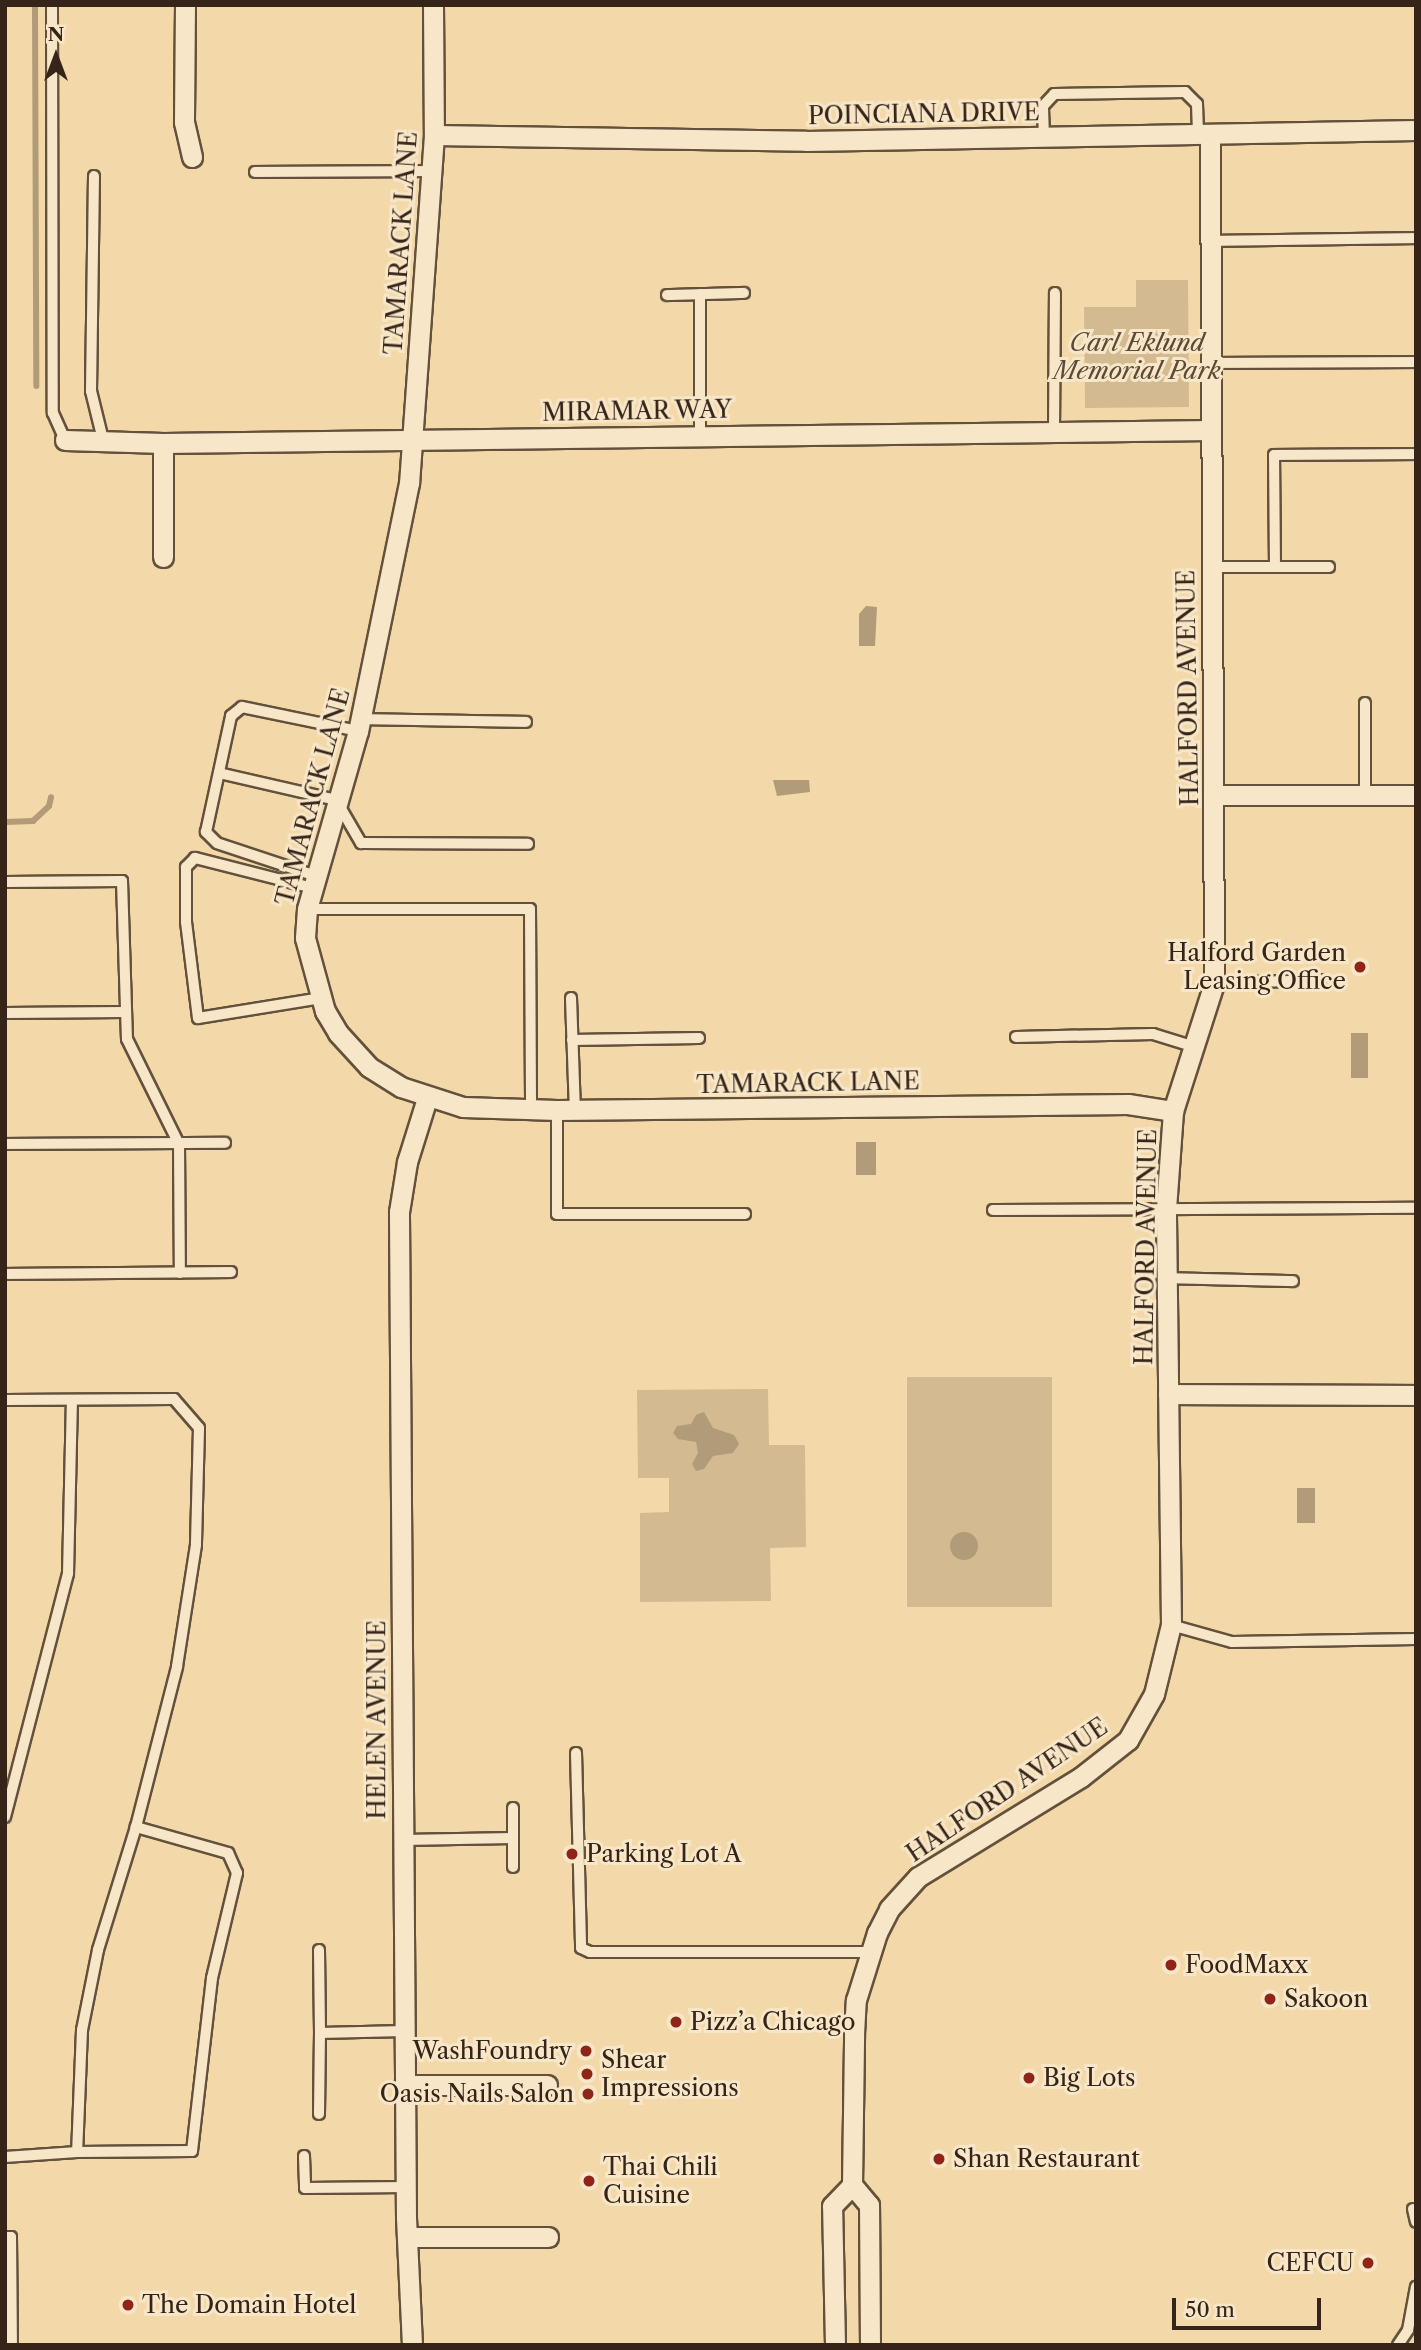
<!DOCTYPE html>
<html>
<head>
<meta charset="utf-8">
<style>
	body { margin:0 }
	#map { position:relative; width:1421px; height:2350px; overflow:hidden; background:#f3d9aa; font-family:"Libre Caslon Text",serif }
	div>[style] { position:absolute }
	.green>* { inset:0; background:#d3ba91; transform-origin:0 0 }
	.water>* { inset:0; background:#b29b78; transform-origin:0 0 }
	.round { border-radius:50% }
	.stream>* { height:6px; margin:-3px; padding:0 3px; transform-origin:3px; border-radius:3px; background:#b29b78 }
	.roads { filter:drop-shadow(2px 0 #64513c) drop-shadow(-2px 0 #64513c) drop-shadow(0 2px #64513c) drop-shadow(0 -2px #64513c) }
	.lane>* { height:10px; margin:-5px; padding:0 5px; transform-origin:5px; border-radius:5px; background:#f7e6c8 }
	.street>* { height:19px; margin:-9.5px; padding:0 9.5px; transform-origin:9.5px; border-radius:9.5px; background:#f7e6c8 }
	.dots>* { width:19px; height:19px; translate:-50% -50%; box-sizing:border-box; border:4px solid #f7e6c8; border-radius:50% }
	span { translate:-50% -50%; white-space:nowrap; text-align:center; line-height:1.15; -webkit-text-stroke:6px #f7e6c8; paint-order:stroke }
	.street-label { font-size:24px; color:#352417 }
	.park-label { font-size:24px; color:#5c4a36; font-style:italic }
	.poi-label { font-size:24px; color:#352417 }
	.right { translate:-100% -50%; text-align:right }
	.left { translate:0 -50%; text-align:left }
	.frame { position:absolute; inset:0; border:7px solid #352417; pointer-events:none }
	.north { position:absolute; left:21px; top:21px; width:70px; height:70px; -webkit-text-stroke:5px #f7e6c8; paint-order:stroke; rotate:0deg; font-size:19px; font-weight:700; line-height:28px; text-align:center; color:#352417 }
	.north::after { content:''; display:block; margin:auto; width:24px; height:32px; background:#352417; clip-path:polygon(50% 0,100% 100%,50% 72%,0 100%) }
	.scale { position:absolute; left:1172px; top:2298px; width:149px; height:32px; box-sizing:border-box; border:4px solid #352417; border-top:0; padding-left:9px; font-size:21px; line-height:24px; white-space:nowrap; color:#352417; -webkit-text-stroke:5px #f7e6c8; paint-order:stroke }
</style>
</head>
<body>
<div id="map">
	<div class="green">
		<div style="clip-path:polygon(1136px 280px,1188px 280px,1189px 407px,1085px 408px,1084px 307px,1136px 307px)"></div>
		<div style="left:907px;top:1377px;width:145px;height:230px"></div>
		<div style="clip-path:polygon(768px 1389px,769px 1445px,805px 1445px,806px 1547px,770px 1548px,771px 1601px,640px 1602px,640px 1513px,669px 1512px,669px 1478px,638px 1478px,637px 1390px)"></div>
	</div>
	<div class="water">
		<div style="clip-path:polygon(866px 606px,877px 607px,875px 646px,859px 646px,859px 614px)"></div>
		<div style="clip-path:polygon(773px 780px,809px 780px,810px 792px,777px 796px)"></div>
		<div style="left:1351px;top:1033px;width:17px;height:45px"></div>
		<div style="left:856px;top:1142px;width:20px;height:33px"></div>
		<div style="clip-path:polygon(704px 1412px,713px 1428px,734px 1435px,739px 1444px,733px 1453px,713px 1456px,704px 1469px,696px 1471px,692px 1464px,698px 1453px,696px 1442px,678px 1439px,673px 1433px,677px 1426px,691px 1424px,696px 1415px)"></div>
		<div style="left:1297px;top:1488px;width:18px;height:35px"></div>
		<div class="round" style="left:950px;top:1532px;width:28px;height:28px"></div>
	</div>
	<div class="stream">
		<div style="left:35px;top:5px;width:381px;rotate:89.8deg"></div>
		<div style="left:5px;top:822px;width:28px;rotate:-2deg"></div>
		<div style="left:33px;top:821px;width:22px;rotate:-43deg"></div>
		<div style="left:49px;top:806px;width:9px;rotate:-77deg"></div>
	</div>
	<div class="roads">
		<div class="lane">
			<div style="left:52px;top:5px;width:408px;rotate:89.9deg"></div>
			<div style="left:53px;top:413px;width:30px;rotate:66deg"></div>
			<div style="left:1044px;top:137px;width:31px;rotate:-92deg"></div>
			<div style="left:1043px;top:106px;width:16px;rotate:-47deg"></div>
			<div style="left:1054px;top:94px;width:131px;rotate:-0.9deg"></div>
			<div style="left:1185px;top:92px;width:17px;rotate:45deg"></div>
			<div style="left:1197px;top:104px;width:31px;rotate:88deg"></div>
			<div style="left:255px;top:172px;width:177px;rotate:-0.3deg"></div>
			<div style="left:94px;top:176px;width:215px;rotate:90.8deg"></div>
			<div style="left:91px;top:391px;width:50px;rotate:76.2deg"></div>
			<div style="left:1210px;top:241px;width:206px;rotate:-0.8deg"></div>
			<div style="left:667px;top:295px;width:77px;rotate:-1.5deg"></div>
			<div style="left:1211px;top:363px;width:205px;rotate:-0.3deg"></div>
			<div style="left:1054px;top:431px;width:138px;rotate:-89.6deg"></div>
			<div style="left:700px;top:435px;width:141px;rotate:-90deg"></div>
			<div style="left:1212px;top:567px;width:63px"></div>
			<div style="left:1275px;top:567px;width:112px;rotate:-90.5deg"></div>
			<div style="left:1274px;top:455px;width:142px;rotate:-0.4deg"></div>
			<div style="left:1275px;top:567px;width:54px"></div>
			<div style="left:361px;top:719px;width:165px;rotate:1deg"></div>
			<div style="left:219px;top:773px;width:120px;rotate:13deg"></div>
			<div style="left:336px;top:800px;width:50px;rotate:59.8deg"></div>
			<div style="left:361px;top:843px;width:167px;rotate:0.3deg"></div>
			<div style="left:1365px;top:795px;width:92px;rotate:-90deg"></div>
			<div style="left:316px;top:876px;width:104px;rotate:-161.6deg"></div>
			<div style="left:217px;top:843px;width:16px;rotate:-135deg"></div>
			<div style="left:206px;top:832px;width:119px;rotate:-77.8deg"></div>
			<div style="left:231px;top:716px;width:14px;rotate:-39deg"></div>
			<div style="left:242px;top:707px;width:118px;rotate:11.7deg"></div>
			<div style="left:5px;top:882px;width:117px;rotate:-0.5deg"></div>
			<div style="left:122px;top:881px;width:158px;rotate:88.2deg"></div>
			<div style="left:127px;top:1039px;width:117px;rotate:63.7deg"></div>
			<div style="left:179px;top:1144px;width:129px;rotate:89.6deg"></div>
			<div style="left:313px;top:888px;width:122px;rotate:-165.7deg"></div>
			<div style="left:195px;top:858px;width:13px;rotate:135deg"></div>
			<div style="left:186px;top:867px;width:55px;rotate:90deg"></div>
			<div style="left:186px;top:922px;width:97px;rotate:82.9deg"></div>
			<div style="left:198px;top:1018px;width:125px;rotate:-9.2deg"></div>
			<div style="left:307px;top:909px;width:223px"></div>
			<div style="left:530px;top:909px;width:201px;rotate:89.7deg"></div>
			<div style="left:1214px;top:983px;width:106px;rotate:-1.6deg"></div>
			<div style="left:571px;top:998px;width:112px;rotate:88deg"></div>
			<div style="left:5px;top:1013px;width:119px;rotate:-0.5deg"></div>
			<div style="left:1016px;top:1037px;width:137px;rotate:-1.3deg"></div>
			<div style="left:1153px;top:1034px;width:44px;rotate:17.2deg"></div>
			<div style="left:572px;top:1040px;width:127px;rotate:-0.9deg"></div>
			<div style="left:557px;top:1110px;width:104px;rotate:90deg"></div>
			<div style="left:557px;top:1214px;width:188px"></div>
			<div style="left:5px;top:1144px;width:220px;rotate:-0.3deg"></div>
			<div style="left:993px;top:1210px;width:423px;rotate:-0.3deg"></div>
			<div style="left:5px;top:1274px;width:226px;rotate:-0.5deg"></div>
			<div style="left:1167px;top:1278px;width:126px;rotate:1.4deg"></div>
			<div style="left:5px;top:1400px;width:169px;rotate:-0.3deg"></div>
			<div style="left:174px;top:1399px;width:38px;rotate:49deg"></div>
			<div style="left:199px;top:1428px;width:117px;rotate:91.5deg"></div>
			<div style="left:196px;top:1545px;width:123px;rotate:98.9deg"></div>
			<div style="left:177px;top:1667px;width:165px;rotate:104.4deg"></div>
			<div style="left:136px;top:1827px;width:129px;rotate:107.2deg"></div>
			<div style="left:98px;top:1950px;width:82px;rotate:101.3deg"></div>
			<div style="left:82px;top:2030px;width:122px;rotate:92.3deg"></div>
			<div style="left:77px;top:2152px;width:72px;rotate:176deg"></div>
			<div style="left:1171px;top:1625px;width:63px;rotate:15.6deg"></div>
			<div style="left:1232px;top:1642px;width:184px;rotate:-0.9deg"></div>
			<div style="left:576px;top:1753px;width:195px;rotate:88.5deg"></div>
			<div style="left:581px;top:1948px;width:10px;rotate:24deg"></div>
			<div style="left:590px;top:1952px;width:280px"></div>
			<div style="left:5px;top:1817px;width:251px;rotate:-75.5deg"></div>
			<div style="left:68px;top:1574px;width:174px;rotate:-88.7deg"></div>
			<div style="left:403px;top:1840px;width:110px;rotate:-1deg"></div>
			<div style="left:513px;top:1867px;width:59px;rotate:-90deg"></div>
			<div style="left:319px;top:1950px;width:83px;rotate:89.3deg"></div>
			<div style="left:320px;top:2033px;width:84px;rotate:-1.4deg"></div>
			<div style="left:319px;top:2114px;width:81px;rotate:-89.3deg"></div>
			<div style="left:77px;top:2152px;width:115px;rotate:-0.5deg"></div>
			<div style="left:192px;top:2151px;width:174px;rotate:-83.4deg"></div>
			<div style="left:212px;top:1978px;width:108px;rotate:-76.6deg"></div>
			<div style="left:237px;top:1873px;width:22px;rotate:-114deg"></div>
			<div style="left:228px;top:1853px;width:96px;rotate:-164.2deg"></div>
			<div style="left:304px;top:2156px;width:32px;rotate:88deg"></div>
			<div style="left:305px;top:2188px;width:101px;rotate:-0.6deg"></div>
			<div style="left:1413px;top:2209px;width:13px;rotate:77deg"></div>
			<div style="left:5px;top:2237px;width:6px"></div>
			<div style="left:11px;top:2237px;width:108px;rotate:89.5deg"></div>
			<div style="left:1398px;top:2345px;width:18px;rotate:-56deg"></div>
			<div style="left:1408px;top:2330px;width:44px;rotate:-79.5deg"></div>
		</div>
		<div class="street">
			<div style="left:185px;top:5px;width:117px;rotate:90.5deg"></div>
			<div style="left:184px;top:122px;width:36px;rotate:77deg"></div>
			<div style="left:433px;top:5px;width:130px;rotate:89.6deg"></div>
			<div style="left:434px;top:135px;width:349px;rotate:94.1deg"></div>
			<div style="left:409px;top:483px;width:253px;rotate:101.6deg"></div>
			<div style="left:358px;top:731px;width:185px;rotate:106deg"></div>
			<div style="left:307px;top:909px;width:29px;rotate:94deg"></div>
			<div style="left:305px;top:938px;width:76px;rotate:74.7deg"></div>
			<div style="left:325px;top:1011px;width:26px;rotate:59deg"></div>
			<div style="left:338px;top:1033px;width:46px;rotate:47.6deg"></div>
			<div style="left:369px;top:1067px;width:38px;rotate:32deg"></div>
			<div style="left:401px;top:1087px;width:65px;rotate:17.9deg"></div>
			<div style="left:463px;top:1107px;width:94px;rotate:1.8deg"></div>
			<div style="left:557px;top:1110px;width:571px;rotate:-0.6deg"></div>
			<div style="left:1128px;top:1104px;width:46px;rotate:8.8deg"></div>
			<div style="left:434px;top:135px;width:372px;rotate:0.9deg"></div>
			<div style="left:806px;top:141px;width:610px;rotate:-1.03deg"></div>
			<div style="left:65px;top:440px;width:98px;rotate:1.8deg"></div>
			<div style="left:163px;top:443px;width:1048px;rotate:-0.71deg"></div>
			<div style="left:163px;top:443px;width:114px;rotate:90deg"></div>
			<div style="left:1214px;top:795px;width:202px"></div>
			<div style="left:1168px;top:1394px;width:248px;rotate:0.2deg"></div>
			<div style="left:404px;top:2085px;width:143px"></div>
			<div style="left:408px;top:2237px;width:140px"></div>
			<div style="left:412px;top:2345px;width:127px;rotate:-92.7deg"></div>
			<div style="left:406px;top:2218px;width:1006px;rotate:-90.4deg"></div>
			<div style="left:399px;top:1212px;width:51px;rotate:-80.9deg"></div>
			<div style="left:407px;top:1162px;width:67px;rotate:-72.6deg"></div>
			<div style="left:835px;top:2345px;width:139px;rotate:-91.2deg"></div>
			<div style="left:832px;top:2206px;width:29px;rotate:-46deg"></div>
			<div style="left:870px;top:2345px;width:140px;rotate:-90.4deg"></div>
			<div style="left:869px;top:2205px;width:26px;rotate:-130deg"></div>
			<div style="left:852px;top:2185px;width:151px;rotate:-89.2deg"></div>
			<div style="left:854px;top:2034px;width:34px;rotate:-87deg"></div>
			<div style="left:856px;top:2000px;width:70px;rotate:-72.6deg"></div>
			<div style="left:877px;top:1933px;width:27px;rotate:-63deg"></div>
			<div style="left:889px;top:1909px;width:43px;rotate:-47.8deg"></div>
			<div style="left:918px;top:1877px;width:191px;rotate:-31.5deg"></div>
			<div style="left:1081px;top:1777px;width:60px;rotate:-38.2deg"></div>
			<div style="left:1128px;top:1740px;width:53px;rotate:-60.5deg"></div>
			<div style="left:1154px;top:1694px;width:71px;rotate:-76.2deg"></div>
			<div style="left:1171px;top:1625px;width:416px;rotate:-90.7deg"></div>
			<div style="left:1166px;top:1209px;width:98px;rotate:-85.9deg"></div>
			<div style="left:1173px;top:1111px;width:134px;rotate:-72.2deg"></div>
			<div style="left:1214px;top:983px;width:849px;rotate:-90.27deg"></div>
		</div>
	</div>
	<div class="dots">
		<div style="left:1360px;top:967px;background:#8f2418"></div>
		<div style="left:572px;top:1854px;background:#8f2418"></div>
		<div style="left:1171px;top:1965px;background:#8f2418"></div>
		<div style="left:1270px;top:1999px;background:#8f2418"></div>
		<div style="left:676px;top:2022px;background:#8f2418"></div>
		<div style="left:586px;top:2051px;background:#8f2418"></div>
		<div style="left:587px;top:2074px;background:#8f2418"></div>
		<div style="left:1029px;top:2078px;background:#8f2418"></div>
		<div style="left:588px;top:2094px;background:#8f2418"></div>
		<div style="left:939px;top:2159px;background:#8f2418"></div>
		<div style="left:589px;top:2181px;background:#8f2418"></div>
		<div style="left:1368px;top:2263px;background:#8f2418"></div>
		<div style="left:128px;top:2305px;background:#8f2418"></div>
	</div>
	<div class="street-label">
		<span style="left:924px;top:114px;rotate:-1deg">POINCIANA DRIVE</span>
		<span style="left:401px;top:243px;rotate:-86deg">TAMARACK LANE</span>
		<span style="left:637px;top:411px;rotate:-1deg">MIRAMAR WAY</span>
		<span style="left:1188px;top:688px;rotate:-91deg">HALFORD AVENUE</span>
		<span style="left:313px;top:797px;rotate:-75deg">TAMARACK LANE</span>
		<span style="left:808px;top:1083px;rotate:-1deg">TAMARACK LANE</span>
		<span style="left:1146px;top:1247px;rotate:-89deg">HALFORD AVENUE</span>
		<span style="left:377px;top:1720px;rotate:-90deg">HELEN AVENUE</span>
		<span style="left:1007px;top:1790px;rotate:-34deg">HALFORD AVENUE</span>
	</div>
	<div class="park-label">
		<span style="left:1137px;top:357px">Carl Eklund<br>Memorial Park</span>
	</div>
	<div class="poi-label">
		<span class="right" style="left:1346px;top:967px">Halford Garden<br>Leasing Office</span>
		<span class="left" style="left:586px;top:1854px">Parking Lot A</span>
		<span class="left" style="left:1185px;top:1965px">FoodMaxx</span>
		<span class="left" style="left:1284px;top:1999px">Sakoon</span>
		<span class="left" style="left:690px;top:2022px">Pizz’a Chicago</span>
		<span class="right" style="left:572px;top:2051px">WashFoundry</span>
		<span class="left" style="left:601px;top:2074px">Shear<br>Impressions</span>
		<span class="left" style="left:1043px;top:2078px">Big Lots</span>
		<span class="right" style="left:574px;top:2094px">Oasis Nails Salon</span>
		<span class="left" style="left:953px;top:2159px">Shan Restaurant</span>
		<span class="left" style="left:603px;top:2181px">Thai Chili<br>Cuisine</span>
		<span class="right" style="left:1354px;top:2263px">CEFCU</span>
		<span class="left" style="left:142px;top:2305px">The Domain Hotel</span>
	</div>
	<div class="frame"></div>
	<div class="north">N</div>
	<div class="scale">50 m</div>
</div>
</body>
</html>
